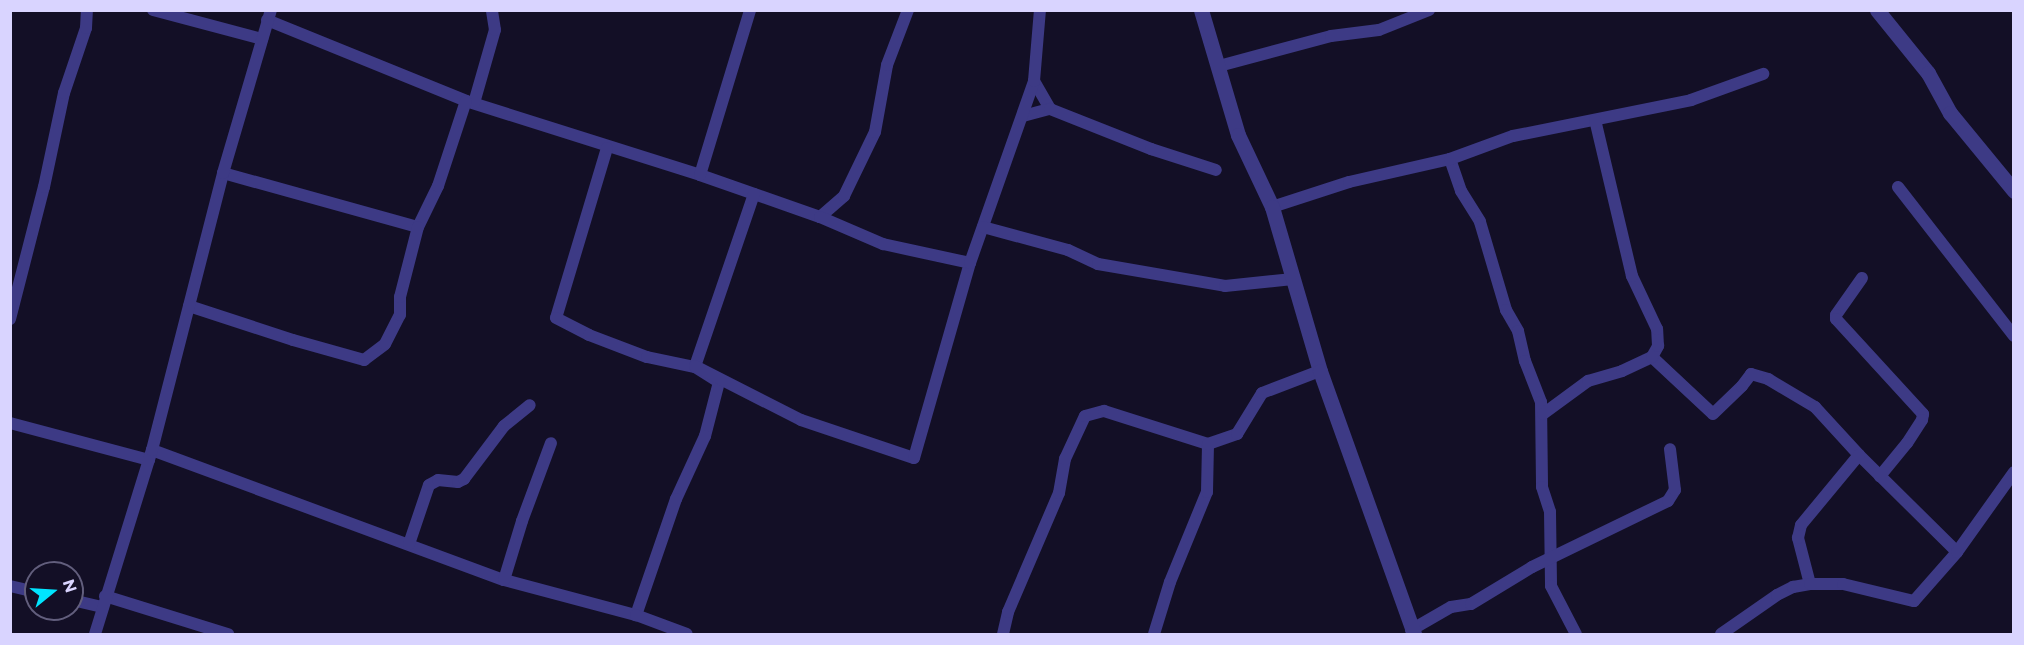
<!DOCTYPE html>
<html>
<head>
<meta charset="utf-8">
<style>
	body { margin:0 }
	#map { position:relative; width:2024px; height:645px; overflow:hidden; background:#130f26; font-family:Montserrat,sans-serif }
	div>[style] { position:absolute }
	.minor>* { height:12px; margin:-6px; padding:0 6px; transform-origin:6px; border-radius:6px; background:#3d3a85 }
	.tertiary>* { height:15px; margin:-7.5px; padding:0 7.5px; transform-origin:7.5px; border-radius:7.5px; background:#3d3a85 }
	span { translate:-50% -50%; white-space:nowrap; text-align:center; line-height:1.15; -webkit-text-stroke:4.5px #130f26; paint-order:stroke }
	.frame { position:absolute; inset:0; border:12px solid #d9d4ff; pointer-events:none }
	.north { position:absolute; left:24px; top:561px; width:60px; height:60px; box-sizing:border-box; background:#130f26; border:2px solid #625e7d; border-radius:50%; rotate:72deg; font-size:16px; font-weight:700; line-height:24px; text-align:center; color:#d9d4ff }
	.north::after { content:''; display:block; margin:auto; width:21px; height:27px; background:#00e5ff; clip-path:polygon(50% 0,100% 100%,50% 72%,0 100%) }
</style>
</head>
<body>
<div id="map">
	<div class="minor">
		<div style="left:153px;top:10px;width:113px;rotate:14.9deg"></div>
		<div style="left:267px;top:20px;width:215px;rotate:22.1deg"></div>
		<div style="left:466px;top:101px;width:245px;rotate:17.5deg"></div>
		<div style="left:700px;top:175px;width:127px;rotate:19.3deg"></div>
		<div style="left:820px;top:217px;width:32px;rotate:-41deg"></div>
		<div style="left:844px;top:196px;width:71px;rotate:-64.2deg"></div>
		<div style="left:875px;top:132px;width:68px;rotate:-79.8deg"></div>
		<div style="left:887px;top:65px;width:59px;rotate:-69.1deg"></div>
		<div style="left:1219px;top:66px;width:116px;rotate:-15deg"></div>
		<div style="left:1331px;top:36px;width:48px;rotate:-7.1deg"></div>
		<div style="left:1379px;top:30px;width:54px;rotate:-21.8deg"></div>
		<div style="left:1034px;top:81px;width:32px;rotate:60deg"></div>
		<div style="left:474px;top:103px;width:76px;rotate:-74deg"></div>
		<div style="left:495px;top:30px;width:20px;rotate:-99deg"></div>
		<div style="left:1023px;top:116px;width:28px;rotate:-15deg"></div>
		<div style="left:1050px;top:109px;width:109px;rotate:21.6deg"></div>
		<div style="left:1151px;top:149px;width:68px;rotate:17.9deg"></div>
		<div style="left:607px;top:148px;width:177px;rotate:106.7deg"></div>
		<div style="left:556px;top:318px;width:37px;rotate:27deg"></div>
		<div style="left:589px;top:335px;width:62px;rotate:20.8deg"></div>
		<div style="left:647px;top:357px;width:49px;rotate:11.8deg"></div>
		<div style="left:695px;top:367px;width:28px;rotate:32deg"></div>
		<div style="left:719px;top:382px;width:56px;rotate:104.5deg"></div>
		<div style="left:705px;top:436px;width:69px;rotate:114.7deg"></div>
		<div style="left:676px;top:499px;width:123px;rotate:109deg"></div>
		<div style="left:1450px;top:159px;width:34px;rotate:71deg"></div>
		<div style="left:1461px;top:191px;width:36px;rotate:58deg"></div>
		<div style="left:1480px;top:222px;width:92px;rotate:73.5deg"></div>
		<div style="left:1506px;top:310px;width:24px;rotate:60deg"></div>
		<div style="left:1518px;top:331px;width:31px;rotate:77deg"></div>
		<div style="left:1525px;top:361px;width:44px;rotate:68.7deg"></div>
		<div style="left:1541px;top:402px;width:85px;rotate:89.3deg"></div>
		<div style="left:1542px;top:487px;width:26px;rotate:72deg"></div>
		<div style="left:1550px;top:512px;width:74px;rotate:89.2deg"></div>
		<div style="left:1551px;top:586px;width:54px;rotate:62.5deg"></div>
		<div style="left:223px;top:173px;width:202px;rotate:15.5deg"></div>
		<div style="left:418px;top:227px;width:46px;rotate:-64deg"></div>
		<div style="left:438px;top:186px;width:89px;rotate:-71.8deg"></div>
		<div style="left:700px;top:175px;width:172px;rotate:-73.1deg"></div>
		<div style="left:1898px;top:187px;width:189px;rotate:52.1deg"></div>
		<div style="left:754px;top:194px;width:182px;rotate:108.9deg"></div>
		<div style="left:695px;top:366px;width:119px;rotate:27deg"></div>
		<div style="left:801px;top:420px;width:119px;rotate:18.6deg"></div>
		<div style="left:914px;top:458px;width:203px;rotate:-74deg"></div>
		<div style="left:1272px;top:207px;width:81px;rotate:-18deg"></div>
		<div style="left:1349px;top:182px;width:104px;rotate:-12.8deg"></div>
		<div style="left:1450px;top:159px;width:67px;rotate:-20.1deg"></div>
		<div style="left:1513px;top:136px;width:182px;rotate:-11.4deg"></div>
		<div style="left:1691px;top:100px;width:77px;rotate:-19.9deg"></div>
		<div style="left:820px;top:217px;width:69px;rotate:23.2deg"></div>
		<div style="left:883px;top:244px;width:89px;rotate:12.3deg"></div>
		<div style="left:970px;top:263px;width:193px;rotate:-70.6deg"></div>
		<div style="left:1034px;top:81px;width:71px;rotate:-85.2deg"></div>
		<div style="left:983px;top:227px;width:88px;rotate:15.1deg"></div>
		<div style="left:1068px;top:250px;width:33px;rotate:25deg"></div>
		<div style="left:1098px;top:264px;width:129px;rotate:9.8deg"></div>
		<div style="left:1225px;top:286px;width:68px;rotate:-5.9deg"></div>
		<div style="left:1862px;top:278px;width:45px;rotate:125.1deg"></div>
		<div style="left:1836px;top:315px;width:4px;rotate:90deg"></div>
		<div style="left:1836px;top:319px;width:129px;rotate:47.5deg"></div>
		<div style="left:1923px;top:414px;width:6px;rotate:99deg"></div>
		<div style="left:1922px;top:420px;width:27px;rotate:123deg"></div>
		<div style="left:1907px;top:443px;width:43px;rotate:129.3deg"></div>
		<div style="left:189px;top:306px;width:109px;rotate:18.1deg"></div>
		<div style="left:293px;top:340px;width:74px;rotate:15.7deg"></div>
		<div style="left:364px;top:360px;width:26px;rotate:-37deg"></div>
		<div style="left:385px;top:344px;width:33px;rotate:-63deg"></div>
		<div style="left:400px;top:315px;width:18px;rotate:-90deg"></div>
		<div style="left:400px;top:297px;width:72px;rotate:-75.6deg"></div>
		<div style="left:10px;top:319px;width:136px;rotate:-75.6deg"></div>
		<div style="left:44px;top:187px;width:96px;rotate:-78deg"></div>
		<div style="left:64px;top:93px;width:69px;rotate:-71.3deg"></div>
		<div style="left:86px;top:28px;width:18px;rotate:-87deg"></div>
		<div style="left:1652px;top:357px;width:83px;rotate:43.1deg"></div>
		<div style="left:1713px;top:414px;width:40px;rotate:-44deg"></div>
		<div style="left:1742px;top:386px;width:15px;rotate:-53deg"></div>
		<div style="left:1751px;top:374px;width:18px;rotate:16deg"></div>
		<div style="left:1768px;top:379px;width:55px;rotate:30.8deg"></div>
		<div style="left:1815px;top:407px;width:65px;rotate:47.5deg"></div>
		<div style="left:1859px;top:455px;width:138px;rotate:44.7deg"></div>
		<div style="left:1543px;top:414px;width:56px;rotate:-36.3deg"></div>
		<div style="left:1588px;top:381px;width:35px;rotate:-16deg"></div>
		<div style="left:1622px;top:371px;width:33px;rotate:-25deg"></div>
		<div style="left:1652px;top:357px;width:13px;rotate:-61deg"></div>
		<div style="left:1658px;top:346px;width:17px;rotate:-93deg"></div>
		<div style="left:1657px;top:329px;width:59px;rotate:-115.3deg"></div>
		<div style="left:1632px;top:276px;width:160px;rotate:-103.3deg"></div>
		<div style="left:10px;top:423px;width:144px;rotate:14.9deg"></div>
		<div style="left:152px;top:450px;width:375px;rotate:20.3deg"></div>
		<div style="left:504px;top:580px;width:137px;rotate:14.9deg"></div>
		<div style="left:636px;top:615px;width:54px;rotate:20.4deg"></div>
		<div style="left:409px;top:544px;width:62px;rotate:-71.3deg"></div>
		<div style="left:429px;top:485px;width:10px;rotate:-29deg"></div>
		<div style="left:438px;top:480px;width:20px;rotate:6deg"></div>
		<div style="left:458px;top:482px;width:7px;rotate:-27deg"></div>
		<div style="left:464px;top:479px;width:66px;rotate:-53deg"></div>
		<div style="left:504px;top:426px;width:33px;rotate:-39deg"></div>
		<div style="left:504px;top:580px;width:62px;rotate:-73deg"></div>
		<div style="left:522px;top:521px;width:83px;rotate:-69.6deg"></div>
		<div style="left:1810px;top:584px;width:48px;rotate:-104.6deg"></div>
		<div style="left:1798px;top:538px;width:13px;rotate:-77deg"></div>
		<div style="left:1801px;top:525px;width:91px;rotate:-50.4deg"></div>
		<div style="left:10px;top:586px;width:27px;rotate:13deg"></div>
		<div style="left:105px;top:596px;width:129px;rotate:17.2deg"></div>
		<div style="left:72px;top:600px;width:31px;rotate:13deg"></div>
		<div style="left:1411px;top:630px;width:46px;rotate:-29.9deg"></div>
		<div style="left:1451px;top:607px;width:20px;rotate:-9deg"></div>
		<div style="left:1471px;top:604px;width:71px;rotate:-31.2deg"></div>
		<div style="left:1532px;top:567px;width:151px;rotate:-25.9deg"></div>
		<div style="left:1668px;top:501px;width:13px;rotate:-58deg"></div>
		<div style="left:1675px;top:490px;width:41px;rotate:-97deg"></div>
		<div style="left:95px;top:634px;width:193px;rotate:-72.8deg"></div>
		<div style="left:152px;top:450px;width:286px;rotate:-75.6deg"></div>
		<div style="left:223px;top:173px;width:170px;rotate:-73.6deg"></div>
		<div style="left:1003px;top:634px;width:23px;rotate:-77deg"></div>
		<div style="left:1008px;top:612px;width:129px;rotate:-66.8deg"></div>
		<div style="left:1059px;top:493px;width:35px;rotate:-80deg"></div>
		<div style="left:1065px;top:459px;width:47px;rotate:-65.1deg"></div>
		<div style="left:1085px;top:416px;width:20px;rotate:-15deg"></div>
		<div style="left:1104px;top:411px;width:109px;rotate:17.6deg"></div>
		<div style="left:1154px;top:634px;width:54px;rotate:-72.9deg"></div>
		<div style="left:1170px;top:582px;width:97px;rotate:-67.7deg"></div>
		<div style="left:1207px;top:492px;width:48px;rotate:-88.8deg"></div>
		<div style="left:1208px;top:444px;width:31px;rotate:-19deg"></div>
		<div style="left:1237px;top:434px;width:48px;rotate:-58.6deg"></div>
		<div style="left:1262px;top:393px;width:62px;rotate:-20.8deg"></div>
		<div style="left:1721px;top:634px;width:68px;rotate:-34.9deg"></div>
		<div style="left:1777px;top:595px;width:18px;rotate:-27deg"></div>
		<div style="left:1793px;top:587px;width:17px;rotate:-10deg"></div>
		<div style="left:1810px;top:584px;width:33px"></div>
		<div style="left:1843px;top:584px;width:73px;rotate:13.5deg"></div>
		<div style="left:1914px;top:601px;width:65px;rotate:-48.7deg"></div>
		<div style="left:1957px;top:552px;width:98px;rotate:-54.5deg"></div>
	</div>
	<div class="tertiary">
		<div style="left:1201px;top:10px;width:130px;rotate:73.5deg"></div>
		<div style="left:1238px;top:135px;width:80px;rotate:64.7deg"></div>
		<div style="left:1272px;top:207px;width:171px;rotate:73.7deg"></div>
		<div style="left:1320px;top:371px;width:279px;rotate:70.3deg"></div>
		<div style="left:1877px;top:10px;width:81px;rotate:51deg"></div>
		<div style="left:1928px;top:73px;width:46px;rotate:61.2deg"></div>
		<div style="left:1950px;top:113px;width:101px;rotate:50.6deg"></div>
	</div>
	<div class="frame"></div>
	<div class="north">N</div>
</div>
</body>
</html>
